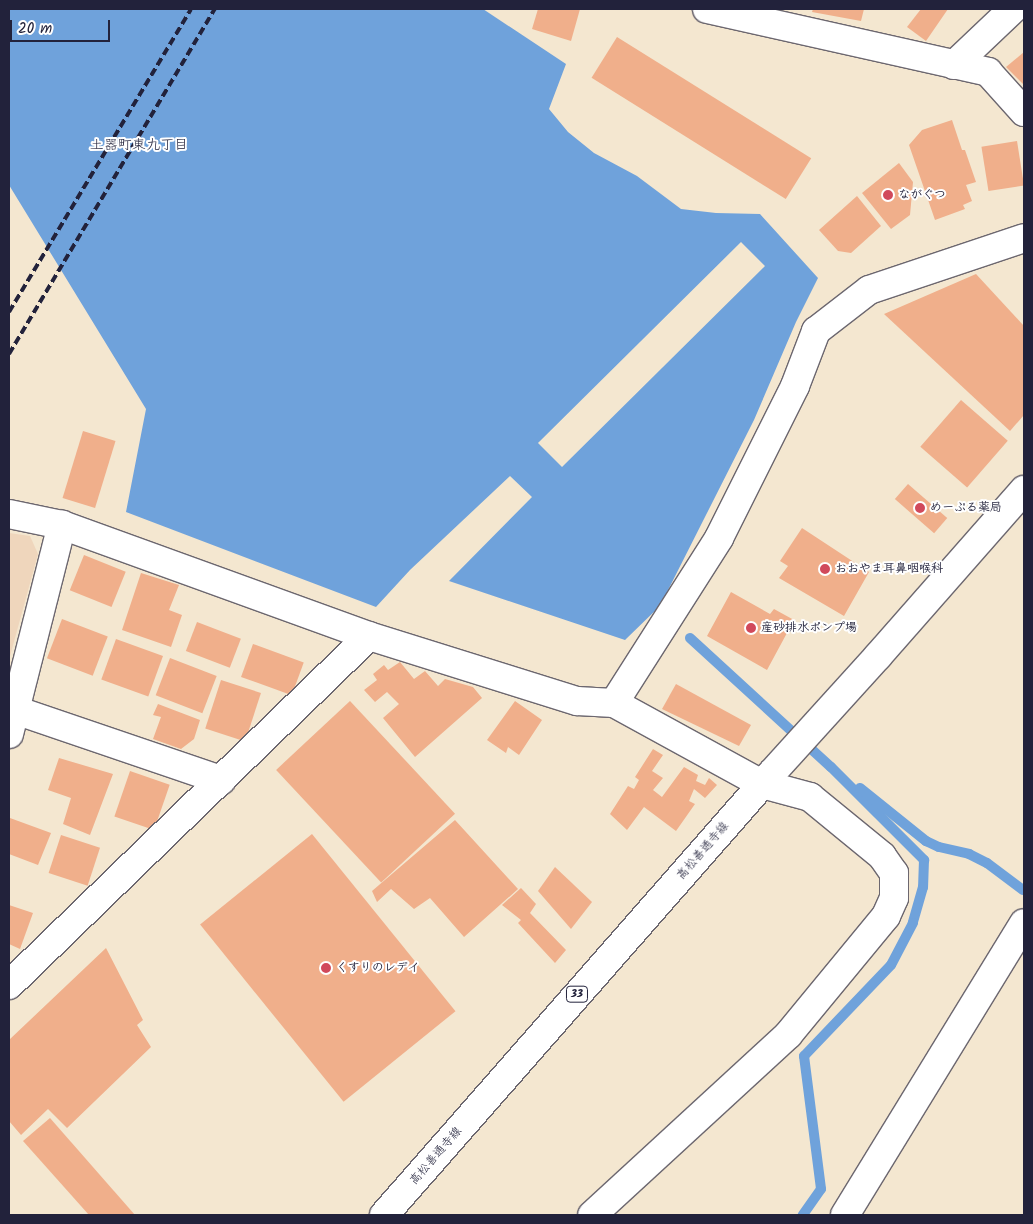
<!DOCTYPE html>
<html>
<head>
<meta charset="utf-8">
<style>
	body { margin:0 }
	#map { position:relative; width:1033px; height:1224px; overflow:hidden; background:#f4e7d0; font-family:Kalam,"Klee One",sans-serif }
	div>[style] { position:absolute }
	.built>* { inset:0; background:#efd6bc }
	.water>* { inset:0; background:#6fa2db }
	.stream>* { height:10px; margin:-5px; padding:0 5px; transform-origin:5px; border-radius:5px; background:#6fa2db }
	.building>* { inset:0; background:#f0af8b; transform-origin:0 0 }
	.roads { filter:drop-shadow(1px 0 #6c676f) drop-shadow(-1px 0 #6c676f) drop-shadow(0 1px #6c676f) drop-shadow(0 -1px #6c676f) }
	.minor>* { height:28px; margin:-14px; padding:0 14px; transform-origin:14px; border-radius:14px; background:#fff }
	.major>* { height:28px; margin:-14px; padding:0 14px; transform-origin:14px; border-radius:14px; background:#fff }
	.rail>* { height:4px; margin-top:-2px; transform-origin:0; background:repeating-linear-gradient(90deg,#22223b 0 8px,transparent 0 12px) }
	.dots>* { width:14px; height:14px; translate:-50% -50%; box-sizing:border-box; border:2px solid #fff; border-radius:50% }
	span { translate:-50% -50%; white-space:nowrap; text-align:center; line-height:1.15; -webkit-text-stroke:4px #fff; paint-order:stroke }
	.shield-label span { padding:1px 4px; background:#fff; border:1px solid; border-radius:4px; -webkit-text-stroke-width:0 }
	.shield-label { font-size:11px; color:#22223b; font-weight:700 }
	.poi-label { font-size:12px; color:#22223b; font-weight:700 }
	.left { translate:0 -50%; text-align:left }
	.street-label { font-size:12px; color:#22223b }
	.neighbourhood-label { font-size:14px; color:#22223b }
	.frame { position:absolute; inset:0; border:10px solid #22223b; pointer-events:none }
	.scale { position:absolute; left:10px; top:20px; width:100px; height:22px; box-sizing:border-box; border:2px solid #22223b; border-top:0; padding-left:6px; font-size:15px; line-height:18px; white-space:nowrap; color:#22223b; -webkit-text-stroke:4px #fff; paint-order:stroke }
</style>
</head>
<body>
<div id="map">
	<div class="built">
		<div style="clip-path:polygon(9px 533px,30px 536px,38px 554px,9px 660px)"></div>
	</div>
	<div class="water">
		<div style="clip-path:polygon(evenodd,9px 9px,483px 9px,566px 64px,549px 109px,568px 132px,594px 153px,637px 176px,681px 209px,716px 213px,760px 214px,818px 278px,796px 322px,754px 420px,660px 606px,625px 640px,449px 581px,532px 497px,510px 476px,410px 570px,376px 607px,126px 512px,146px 409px,9px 185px,9px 9px,741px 242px,765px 266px,562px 467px,538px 443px,741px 242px)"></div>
	</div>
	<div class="stream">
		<div style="left:690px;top:638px;width:191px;rotate:42.5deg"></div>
		<div style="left:831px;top:767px;width:132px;rotate:45deg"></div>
		<div style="left:924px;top:860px;width:27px;rotate:92deg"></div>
		<div style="left:923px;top:887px;width:37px;rotate:106deg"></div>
		<div style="left:913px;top:923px;width:47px;rotate:117.6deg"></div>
		<div style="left:891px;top:965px;width:126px;rotate:133.7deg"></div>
		<div style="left:804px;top:1056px;width:134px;rotate:82.7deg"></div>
		<div style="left:821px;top:1189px;width:32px;rotate:125deg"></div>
		<div style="left:860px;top:788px;width:85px;rotate:38.8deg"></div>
		<div style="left:926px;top:841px;width:14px;rotate:25deg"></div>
		<div style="left:939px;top:847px;width:31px;rotate:13deg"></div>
		<div style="left:969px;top:854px;width:20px;rotate:27deg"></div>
		<div style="left:987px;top:863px;width:45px;rotate:36.9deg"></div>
	</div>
	<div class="building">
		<div style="clip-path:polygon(538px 9px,580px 9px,571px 41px,532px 29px)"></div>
		<div style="clip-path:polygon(813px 9px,864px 9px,861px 21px,812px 12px)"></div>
		<div style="clip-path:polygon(921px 9px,948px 9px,926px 41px,907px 27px)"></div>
		<div style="left:617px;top:37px;width:229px;height:48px;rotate:32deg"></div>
		<div style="clip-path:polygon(1024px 52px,1024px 85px,1006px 67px)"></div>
		<div style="clip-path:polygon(952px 120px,962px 150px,965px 150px,976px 182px,966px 185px,972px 201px,963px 205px,965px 209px,935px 220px,909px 145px,922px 130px)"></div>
		<div style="left:1017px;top:141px;width:45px;height:36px;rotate:81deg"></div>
		<div style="clip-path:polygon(899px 163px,913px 182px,910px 215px,891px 229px,862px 193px)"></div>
		<div style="clip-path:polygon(857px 196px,881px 226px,851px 253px,838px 251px,819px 230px)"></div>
		<div style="clip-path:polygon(976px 274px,1024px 326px,1024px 415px,1010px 431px,884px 314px)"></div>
		<div style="left:961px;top:400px;width:62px;height:62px;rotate:41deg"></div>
		<div style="left:83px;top:431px;width:34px;height:70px;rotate:17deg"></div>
		<div style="left:908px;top:484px;width:52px;height:20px;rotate:41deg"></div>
		<div style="clip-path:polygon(802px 528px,869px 572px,844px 616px,779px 578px,788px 566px,780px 561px)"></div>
		<div style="left:84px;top:555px;width:45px;height:38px;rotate:22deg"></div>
		<div style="clip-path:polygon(141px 573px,179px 585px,169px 610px,182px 615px,171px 647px,122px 630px)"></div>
		<div style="clip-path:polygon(731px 592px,770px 614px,774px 609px,794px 620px,767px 670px,707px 636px)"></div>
		<div style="left:62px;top:619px;width:49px;height:42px;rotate:21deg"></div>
		<div style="left:197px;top:622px;width:47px;height:31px;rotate:21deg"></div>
		<div style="left:116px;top:639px;width:50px;height:43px;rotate:20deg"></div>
		<div style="left:253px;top:644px;width:54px;height:35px;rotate:20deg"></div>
		<div style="left:170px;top:658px;width:50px;height:40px;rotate:21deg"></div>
		<div style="clip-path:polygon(400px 662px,414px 679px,425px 671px,438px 686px,445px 679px,473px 687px,482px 698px,415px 757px,383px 718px,399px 704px,387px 692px,375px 702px,364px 690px,377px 680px,373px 674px,384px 665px,388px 670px)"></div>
		<div style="left:221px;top:680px;width:42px;height:51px;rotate:18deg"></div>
		<div style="clip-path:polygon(676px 684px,751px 725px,739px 746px,662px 709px)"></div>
		<div style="left:350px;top:701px;width:154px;height:101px;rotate:47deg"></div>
		<div style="clip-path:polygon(515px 701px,542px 720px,519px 755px,508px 747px,506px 753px,487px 740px)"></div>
		<div style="clip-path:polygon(158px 704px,200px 720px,194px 739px,181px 749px,153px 739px,161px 717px,153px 715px)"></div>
		<div style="clip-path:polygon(653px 749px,663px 755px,652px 771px,663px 778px,653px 790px,662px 797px,684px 767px,698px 775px,696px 781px,705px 785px,709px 778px,717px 785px,705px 798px,694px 789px,689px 801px,695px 804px,676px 831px,644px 807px,627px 830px,610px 814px,628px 786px,634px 789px,639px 780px,635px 777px)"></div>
		<div style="clip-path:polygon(59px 758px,113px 774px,90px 835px,63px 824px,71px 798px,48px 790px)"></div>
		<div style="left:130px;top:771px;width:42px;height:48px;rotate:19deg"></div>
		<div style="clip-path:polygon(10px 818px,51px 833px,38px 865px,9px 854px)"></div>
		<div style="clip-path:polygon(455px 820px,518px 889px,464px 937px,430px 898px,414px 909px,391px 889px,377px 902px,372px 891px)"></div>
		<div style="left:312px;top:834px;width:228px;height:144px;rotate:51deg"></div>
		<div style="left:61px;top:835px;width:41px;height:40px;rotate:18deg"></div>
		<div style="clip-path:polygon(555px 867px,592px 902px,571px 929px,538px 891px)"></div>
		<div style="clip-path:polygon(521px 888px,536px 904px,530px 913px,566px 950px,555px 963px,518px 923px,521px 920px,502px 905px)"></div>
		<div style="clip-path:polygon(9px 905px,33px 913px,20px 949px,9px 944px)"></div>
		<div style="clip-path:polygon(106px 948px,143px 1020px,137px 1025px,151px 1047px,67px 1128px,48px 1109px,21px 1135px,9px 1121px,9px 1040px)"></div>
		<div style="clip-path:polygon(50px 1118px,135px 1215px,89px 1215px,23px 1141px)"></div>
	</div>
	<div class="roads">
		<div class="minor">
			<div style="left:707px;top:9px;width:288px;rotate:12.6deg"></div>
			<div style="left:988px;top:72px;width:54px;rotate:48deg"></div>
			<div style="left:954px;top:65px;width:81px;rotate:-43.5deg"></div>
			<div style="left:9px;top:514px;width:54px;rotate:11.7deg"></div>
			<div style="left:62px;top:525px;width:326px;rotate:19.9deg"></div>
			<div style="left:369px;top:636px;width:218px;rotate:17.4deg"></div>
			<div style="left:577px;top:701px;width:37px;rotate:3deg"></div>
			<div style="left:614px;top:703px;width:169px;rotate:28.7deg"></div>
			<div style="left:762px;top:784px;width:50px;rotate:15.2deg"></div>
			<div style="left:810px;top:797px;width:93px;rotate:39.3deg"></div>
			<div style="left:882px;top:856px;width:21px;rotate:55deg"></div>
			<div style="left:894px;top:873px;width:25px;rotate:90deg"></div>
			<div style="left:894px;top:898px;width:20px;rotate:114deg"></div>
			<div style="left:886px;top:916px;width:154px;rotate:129.5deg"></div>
			<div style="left:788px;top:1035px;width:266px;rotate:137.4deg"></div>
			<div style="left:614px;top:703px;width:196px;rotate:-57.5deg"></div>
			<div style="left:719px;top:538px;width:170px;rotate:-63.4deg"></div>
			<div style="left:795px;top:386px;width:59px;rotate:-69.1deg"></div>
			<div style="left:816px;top:331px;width:67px;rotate:-37.7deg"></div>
			<div style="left:869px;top:290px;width:163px;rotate:-18.5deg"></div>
			<div style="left:15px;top:710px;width:218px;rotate:18.8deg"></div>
			<div style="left:9px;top:734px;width:216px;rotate:-75.8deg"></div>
			<div style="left:9px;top:985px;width:501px;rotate:-44.11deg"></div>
			<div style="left:845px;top:1215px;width:342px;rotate:-58.5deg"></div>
		</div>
		<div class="major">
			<div style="left:384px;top:1215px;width:587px;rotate:-48.73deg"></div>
			<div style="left:771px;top:774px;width:159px;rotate:-47.8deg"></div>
			<div style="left:878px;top:656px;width:221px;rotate:-48.7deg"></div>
		</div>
	</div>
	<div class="rail">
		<div style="left:9px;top:312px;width:353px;rotate:-59deg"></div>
		<div style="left:9px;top:354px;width:402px;rotate:-59.2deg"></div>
	</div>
	<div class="dots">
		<div style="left:888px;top:195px;background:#d1495b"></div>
		<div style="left:920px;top:508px;background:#d1495b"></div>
		<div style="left:825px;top:569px;background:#d1495b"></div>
		<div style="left:751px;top:628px;background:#d1495b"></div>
		<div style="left:326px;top:968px;background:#d1495b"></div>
	</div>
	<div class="shield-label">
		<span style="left:577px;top:994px">33</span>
	</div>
	<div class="poi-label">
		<span class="left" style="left:898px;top:195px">ながぐつ</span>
		<span class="left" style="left:930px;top:508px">めーぷる薬局</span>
		<span class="left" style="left:835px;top:569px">おおやま耳鼻咽喉科</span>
		<span class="left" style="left:761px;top:628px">産砂排水ポンプ場</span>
		<span class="left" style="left:336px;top:968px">くすりのレデイ</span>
	</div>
	<div class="street-label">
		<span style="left:703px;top:851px;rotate:-49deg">高松善通寺線</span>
		<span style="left:436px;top:1156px;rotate:-49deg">高松善通寺線</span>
	</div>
	<div class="neighbourhood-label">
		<span style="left:139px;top:145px">土器町東九丁目</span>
	</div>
	<div class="frame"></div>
	<div class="scale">20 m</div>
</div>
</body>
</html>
